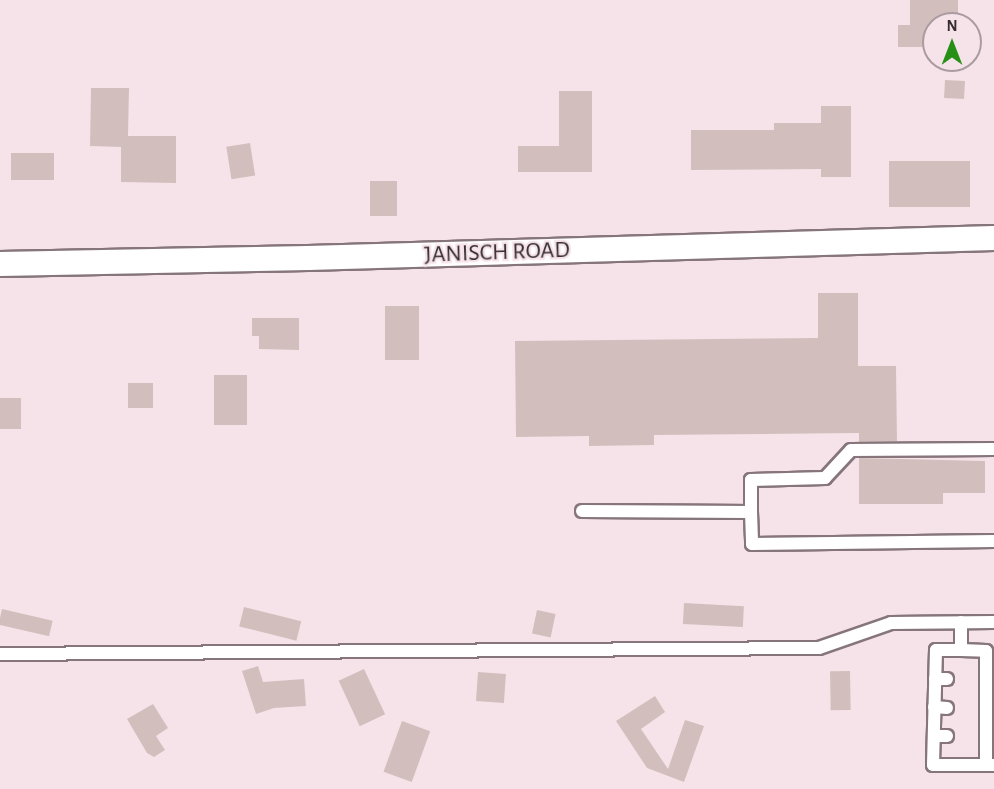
<!DOCTYPE html>
<html>
<head>
<meta charset="utf-8">
<style>
	body { margin:0 }
	#map { position:relative; width:994px; height:789px; overflow:hidden; background:#f6e3ea; font-family:"Alegreya Sans",sans-serif }
	div>[style] { position:absolute }
	.building>* { inset:0; background:#d2bfbd; transform-origin:0 0 }
	.roads { filter:drop-shadow(2px 0 #86767c) drop-shadow(-2px 0 #86767c) drop-shadow(0 2px #86767c) drop-shadow(0 -2px #86767c) }
	.service>* { height:12px; margin:-6px; padding:0 6px; transform-origin:6px; border-radius:6px; background:#fff }
	.minor>* { height:24px; margin:-12px; padding:0 12px; transform-origin:12px; border-radius:12px; background:#fff }
	span { translate:-50% -50%; white-space:nowrap; text-align:center; line-height:1.15; -webkit-text-stroke:4.5px #f6e3ea; paint-order:stroke }
	.street-label { font-size:24px; color:#352e30 }
	.north { position:absolute; left:922px; top:12px; width:60px; height:60px; box-sizing:border-box; background:#f6e3ea; border:2px solid #a99ba0; border-radius:50%; rotate:0deg; font-size:16px; font-weight:700; line-height:24px; text-align:center; color:#352e30 }
	.north::after { content:''; display:block; margin:auto; width:21px; height:27px; background:#259015; clip-path:polygon(50% 0,100% 100%,50% 72%,0 100%) }
</style>
</head>
<body>
<div id="map">
	<div class="building">
		<div style="clip-path:polygon(910px 0,958px 0,958px 24px,934px 24px,934px 47px,898px 47px,898px 25px,910px 25px)"></div>
		<div style="left:945px;top:80px;width:20px;height:18px;rotate:3deg"></div>
		<div style="clip-path:polygon(91px 88px,129px 88px,128px 136px,176px 136px,176px 183px,121px 182px,121px 147px,90px 146px)"></div>
		<div style="clip-path:polygon(559px 91px,592px 91px,592px 172px,518px 172px,518px 146px,559px 146px)"></div>
		<div style="clip-path:polygon(821px 106px,851px 106px,851px 177px,821px 177px,821px 169px,691px 170px,691px 130px,774px 130px,774px 123px,821px 123px)"></div>
		<div style="left:250px;top:143px;width:33px;height:24px;rotate:81deg"></div>
		<div style="left:11px;top:153px;width:43px;height:27px"></div>
		<div style="left:889px;top:161px;width:81px;height:46px"></div>
		<div style="left:370px;top:181px;width:27px;height:35px"></div>
		<div style="clip-path:polygon(818px 293px,858px 293px,858px 366px,896px 366px,897px 441px,859px 442px,859px 433px,654px 435px,654px 445px,589px 446px,589px 436px,516px 437px,515px 341px,818px 338px)"></div>
		<div style="left:385px;top:306px;width:34px;height:54px"></div>
		<div style="clip-path:polygon(252px 318px,299px 318px,299px 350px,259px 349px,259px 336px,252px 336px)"></div>
		<div style="left:214px;top:375px;width:33px;height:50px"></div>
		<div style="left:128px;top:383px;width:25px;height:25px"></div>
		<div style="left:21px;top:398px;width:31px;height:21px;rotate:90deg"></div>
		<div style="clip-path:polygon(859px 458px,985px 461px,985px 493px,943px 493px,943px 504px,859px 504px)"></div>
		<div style="left:684px;top:603px;width:60px;height:21px;rotate:3deg"></div>
		<div style="left:244px;top:607px;width:59px;height:20px;rotate:14deg"></div>
		<div style="left:2px;top:609px;width:52px;height:16px;rotate:13deg"></div>
		<div style="left:537px;top:610px;width:19px;height:24px;rotate:12deg"></div>
		<div style="clip-path:polygon(258px 666px,263px 682px,304px 679px,306px 706px,274px 708px,256px 714px,242px 671px)"></div>
		<div style="left:364px;top:669px;width:50px;height:28px;rotate:65deg"></div>
		<div style="left:850px;top:671px;width:39px;height:20px;rotate:89deg"></div>
		<div style="left:478px;top:672px;width:28px;height:29px;rotate:4deg"></div>
		<div style="clip-path:polygon(655px 696px,665px 712px,641px 729px,668px 769px,685px 720px,704px 726px,684px 782px,647px 768px,616px 721px)"></div>
		<div style="clip-path:polygon(153px 704px,168px 728px,156px 736px,165px 750px,154px 757px,147px 753px,127px 719px)"></div>
		<div style="left:402px;top:721px;width:30px;height:54px;rotate:20deg"></div>
	</div>
	<div class="roads">
		<div class="service">
			<div style="left:582px;top:511px;width:169px;rotate:0.3deg"></div>
			<div style="left:751px;top:512px;width:32px;rotate:88deg"></div>
			<div style="left:752px;top:544px;width:242px;rotate:-0.7deg"></div>
			<div style="left:751px;top:512px;width:32px;rotate:-90deg"></div>
			<div style="left:751px;top:480px;width:74px;rotate:-1.5deg"></div>
			<div style="left:825px;top:478px;width:38px;rotate:-47deg"></div>
			<div style="left:851px;top:450px;width:143px;rotate:-0.4deg"></div>
			<div style="left:961px;top:622px;width:28px;rotate:90deg"></div>
			<div style="left:961px;top:650px;width:25px;rotate:180deg"></div>
			<div style="left:936px;top:650px;width:115px;rotate:91.5deg"></div>
			<div style="left:933px;top:765px;width:61px"></div>
			<div style="left:961px;top:650px;width:25px;rotate:2deg"></div>
			<div style="left:986px;top:651px;width:114px;rotate:90deg"></div>
			<div style="left:0;top:654px;width:819px;rotate:-0.42deg"></div>
			<div style="left:819px;top:648px;width:76px;rotate:-19.1deg"></div>
			<div style="left:891px;top:623px;width:103px;rotate:-0.6deg"></div>
			<div style="left:935px;top:679px;width:12px"></div>
			<div style="left:934px;top:707px;width:13px;rotate:4deg"></div>
			<div style="left:934px;top:736px;width:13px"></div>
		</div>
		<div class="minor">
			<div style="left:0;top:264px;width:308px;rotate:-1.1deg"></div>
			<div style="left:308px;top:258px;width:686px;rotate:-1.67deg"></div>
		</div>
	</div>
	<div class="street-label">
		<span style="left:497px;top:253px;rotate:-2deg">JANISCH ROAD</span>
	</div>
	<div class="north">N</div>
</div>
</body>
</html>
